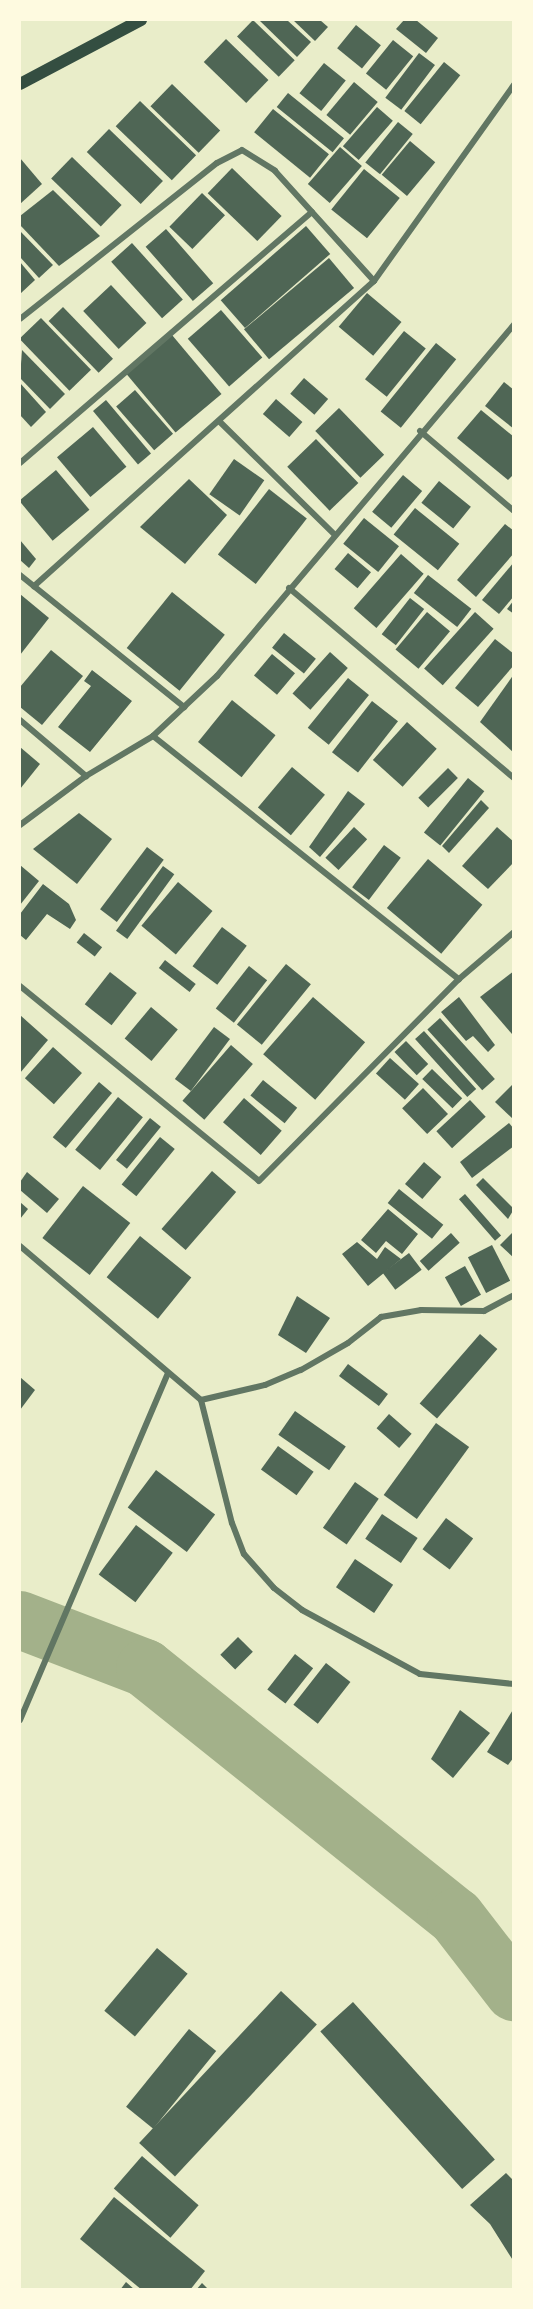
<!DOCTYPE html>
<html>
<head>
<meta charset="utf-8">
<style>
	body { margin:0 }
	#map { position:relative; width:533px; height:2309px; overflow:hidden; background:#e9edc9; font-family:"Asap Condensed",sans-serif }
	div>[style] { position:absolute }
	.river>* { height:58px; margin:-29px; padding:0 29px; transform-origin:29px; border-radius:29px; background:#a3b18a }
	.building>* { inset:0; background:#4f6655; transform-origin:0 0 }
	.minor>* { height:6px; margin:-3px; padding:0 3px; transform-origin:3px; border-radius:3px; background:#617663 }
	.secondary>* { height:12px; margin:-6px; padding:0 6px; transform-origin:6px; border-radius:6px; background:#344e41 }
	span { translate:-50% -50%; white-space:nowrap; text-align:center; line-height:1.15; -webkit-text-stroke:4.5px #fefae0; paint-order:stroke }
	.frame { position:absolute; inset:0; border:21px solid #fefae0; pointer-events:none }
</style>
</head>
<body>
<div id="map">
	<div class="river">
		<div style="left:20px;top:1620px;width:134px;rotate:21deg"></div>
		<div style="left:145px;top:1668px;width:398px;rotate:38.7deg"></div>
		<div style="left:456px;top:1917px;width:95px;rotate:52.3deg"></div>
	</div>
	<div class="building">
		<div style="left:253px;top:20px;width:58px;height:23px;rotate:44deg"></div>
		<div style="clip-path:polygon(259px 20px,287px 20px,311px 42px,297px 57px)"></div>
		<div style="clip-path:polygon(293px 20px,320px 20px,328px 27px,315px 41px)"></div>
		<div style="clip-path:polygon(404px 20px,416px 20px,438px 38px,426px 53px,396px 29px)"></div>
		<div style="left:356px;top:25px;width:32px;height:30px;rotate:39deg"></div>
		<div style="left:226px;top:39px;width:59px;height:32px;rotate:44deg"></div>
		<div style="left:393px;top:40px;width:26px;height:43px;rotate:39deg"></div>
		<div style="left:419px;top:53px;width:20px;height:56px;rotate:37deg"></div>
		<div style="left:444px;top:62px;width:21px;height:63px;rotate:39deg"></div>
		<div style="left:324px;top:63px;width:28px;height:39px;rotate:39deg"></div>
		<div style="left:354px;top:82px;width:31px;height:43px;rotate:40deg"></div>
		<div style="left:172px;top:84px;width:67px;height:31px;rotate:44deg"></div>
		<div style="left:288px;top:93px;width:72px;height:18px;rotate:39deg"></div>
		<div style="left:140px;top:101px;width:78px;height:35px;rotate:44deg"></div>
		<div style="left:377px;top:107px;width:21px;height:52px;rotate:41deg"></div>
		<div style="left:273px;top:109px;width:72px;height:30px;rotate:39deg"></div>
		<div style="left:398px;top:122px;width:19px;height:52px;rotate:39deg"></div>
		<div style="left:109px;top:129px;width:75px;height:32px;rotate:44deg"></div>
		<div style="left:410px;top:141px;width:33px;height:44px;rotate:40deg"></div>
		<div style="left:340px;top:147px;width:29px;height:49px;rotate:41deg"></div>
		<div style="left:72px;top:157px;width:69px;height:30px;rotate:44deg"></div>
		<div style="clip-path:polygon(20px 158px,42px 184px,20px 204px)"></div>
		<div style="left:232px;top:168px;width:69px;height:35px;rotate:44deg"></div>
		<div style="left:364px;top:169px;width:46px;height:52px;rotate:39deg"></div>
		<div style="clip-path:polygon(53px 190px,100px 236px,59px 266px,20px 225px,20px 216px)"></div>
		<div style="left:202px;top:193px;width:32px;height:47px;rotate:44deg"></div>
		<div style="left:306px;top:226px;width:37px;height:113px;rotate:49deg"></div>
		<div style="left:166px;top:229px;width:72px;height:27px;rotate:49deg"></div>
		<div style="clip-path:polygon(20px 231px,53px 265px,39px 278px,20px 257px)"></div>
		<div style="left:132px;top:243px;width:76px;height:28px;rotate:48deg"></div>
		<div style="left:329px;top:258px;width:39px;height:111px;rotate:50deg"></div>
		<div style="clip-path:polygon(20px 262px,35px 280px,20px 294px)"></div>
		<div style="left:111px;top:285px;width:52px;height:38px;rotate:47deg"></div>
		<div style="left:367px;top:293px;width:45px;height:44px;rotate:40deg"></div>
		<div style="left:63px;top:307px;width:72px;height:20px;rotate:46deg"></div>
		<div style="left:221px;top:310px;width:63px;height:44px;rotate:49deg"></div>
		<div style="left:41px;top:318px;width:72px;height:30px;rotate:46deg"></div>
		<div style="left:404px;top:331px;width:28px;height:62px;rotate:39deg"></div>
		<div style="left:172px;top:335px;width:77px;height:60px;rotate:50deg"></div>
		<div style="left:436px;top:343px;width:26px;height:88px;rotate:39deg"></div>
		<div style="clip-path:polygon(22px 350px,65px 394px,50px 409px,20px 378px)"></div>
		<div style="left:304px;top:378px;width:32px;height:21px;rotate:41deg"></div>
		<div style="clip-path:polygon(504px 382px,514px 390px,514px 429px,485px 406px)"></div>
		<div style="clip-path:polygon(20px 383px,46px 412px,31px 427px,20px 415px)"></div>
		<div style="left:135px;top:390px;width:58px;height:25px;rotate:49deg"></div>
		<div style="left:276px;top:399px;width:35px;height:20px;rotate:41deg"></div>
		<div style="left:106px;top:400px;width:70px;height:17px;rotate:50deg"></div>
		<div style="left:339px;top:408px;width:65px;height:33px;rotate:46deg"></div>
		<div style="clip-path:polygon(481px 410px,514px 437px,514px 474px,508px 480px,457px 438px)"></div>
		<div style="left:93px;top:427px;width:52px;height:47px;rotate:50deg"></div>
		<div style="left:316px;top:439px;width:61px;height:40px;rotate:46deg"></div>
		<div style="left:234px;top:459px;width:37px;height:43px;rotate:35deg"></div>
		<div style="left:56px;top:470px;width:52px;height:48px;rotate:50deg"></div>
		<div style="left:403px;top:475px;width:25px;height:48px;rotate:40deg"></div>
		<div style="clip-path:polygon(189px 479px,227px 515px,185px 564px,140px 527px)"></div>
		<div style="left:439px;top:481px;width:41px;height:28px;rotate:39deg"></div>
		<div style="left:269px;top:489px;width:48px;height:83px;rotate:38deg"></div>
		<div style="left:415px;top:508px;width:57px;height:34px;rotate:39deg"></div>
		<div style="left:364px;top:518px;width:45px;height:33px;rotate:39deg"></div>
		<div style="clip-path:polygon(505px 524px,514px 531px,514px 553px,476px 597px,457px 580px)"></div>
		<div style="clip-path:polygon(20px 540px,36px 559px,29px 568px,20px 560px)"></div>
		<div style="left:348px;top:553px;width:30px;height:21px;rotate:40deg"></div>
		<div style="left:401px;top:554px;width:30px;height:72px;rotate:41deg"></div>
		<div style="clip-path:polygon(514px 562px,514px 596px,499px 614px,482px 600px)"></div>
		<div style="left:428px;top:575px;width:55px;height:23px;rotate:38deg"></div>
		<div style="left:172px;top:592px;width:68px;height:72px;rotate:39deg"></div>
		<div style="clip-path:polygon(20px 594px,49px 618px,20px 655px)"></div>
		<div style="left:410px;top:598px;width:18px;height:46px;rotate:38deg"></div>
		<div style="clip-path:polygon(514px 600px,514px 614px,507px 609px)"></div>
		<div style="left:427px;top:612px;width:30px;height:49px;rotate:40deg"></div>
		<div style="left:475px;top:612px;width:25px;height:76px;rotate:42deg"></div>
		<div style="left:284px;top:633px;width:41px;height:19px;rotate:39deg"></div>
		<div style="clip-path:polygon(495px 639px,514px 654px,514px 665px,478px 707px,455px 688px)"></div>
		<div style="clip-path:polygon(51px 650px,83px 676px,42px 725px,20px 707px,20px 687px)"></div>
		<div style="left:330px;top:652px;width:24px;height:56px;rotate:42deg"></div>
		<div style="left:272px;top:654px;width:30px;height:28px;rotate:40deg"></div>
		<div style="clip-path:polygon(92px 670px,132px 701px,90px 752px,58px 727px,91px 686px,84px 681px)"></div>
		<div style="clip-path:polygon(514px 674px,514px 753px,480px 722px)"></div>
		<div style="left:348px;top:678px;width:27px;height:64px;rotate:39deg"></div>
		<div style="left:232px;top:700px;width:56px;height:54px;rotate:39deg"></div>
		<div style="left:372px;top:701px;width:33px;height:65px;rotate:38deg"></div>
		<div style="left:407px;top:722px;width:40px;height:51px;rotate:42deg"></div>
		<div style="clip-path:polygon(20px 747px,40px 764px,20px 789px)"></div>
		<div style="left:292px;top:767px;width:43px;height:53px;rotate:40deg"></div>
		<div style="left:448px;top:768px;width:14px;height:42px;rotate:45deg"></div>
		<div style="left:468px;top:778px;width:21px;height:70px;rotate:39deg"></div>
		<div style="clip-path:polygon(348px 791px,365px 804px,320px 857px,309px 847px)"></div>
		<div style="clip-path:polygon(481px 800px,489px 808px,449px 853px,442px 846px)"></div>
		<div style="clip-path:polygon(79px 813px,112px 839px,77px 884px,33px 849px)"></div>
		<div style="left:354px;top:827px;width:18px;height:42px;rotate:43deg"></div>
		<div style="clip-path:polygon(497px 827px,514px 842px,514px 862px,488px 889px,462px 866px)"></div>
		<div style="left:384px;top:845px;width:21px;height:53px;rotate:37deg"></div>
		<div style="left:147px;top:847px;width:21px;height:78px;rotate:37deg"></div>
		<div style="left:428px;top:859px;width:71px;height:64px;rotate:40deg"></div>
		<div style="clip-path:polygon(20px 865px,39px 881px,20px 905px)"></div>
		<div style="left:163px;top:866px;width:14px;height:80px;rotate:36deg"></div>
		<div style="left:178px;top:882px;width:45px;height:57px;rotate:40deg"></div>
		<div style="clip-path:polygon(43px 884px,69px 904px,76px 920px,70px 929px,47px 914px,26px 940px,20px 935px,20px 914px)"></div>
		<div style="left:222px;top:927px;width:31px;height:49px;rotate:37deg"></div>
		<div style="left:84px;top:933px;width:23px;height:12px;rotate:38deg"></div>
		<div style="left:165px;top:960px;width:39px;height:10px;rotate:38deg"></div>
		<div style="left:286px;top:964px;width:32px;height:78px;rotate:39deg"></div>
		<div style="left:249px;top:966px;width:23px;height:54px;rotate:38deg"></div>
		<div style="clip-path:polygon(514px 971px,514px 1032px,512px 1034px,480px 997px)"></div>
		<div style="left:110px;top:972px;width:34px;height:41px;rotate:38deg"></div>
		<div style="left:313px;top:997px;width:69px;height:76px;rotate:41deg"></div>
		<div style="clip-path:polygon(459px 997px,495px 1045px,488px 1052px,473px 1036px,466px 1041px,441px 1012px)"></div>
		<div style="left:151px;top:1007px;width:35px;height:41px;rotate:40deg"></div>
		<div style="clip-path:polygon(20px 1015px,48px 1040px,20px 1073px)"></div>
		<div style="left:440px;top:1018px;width:82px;height:17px;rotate:48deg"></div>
		<div style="left:214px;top:1027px;width:20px;height:65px;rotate:37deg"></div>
		<div style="left:424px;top:1031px;width:78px;height:12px;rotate:48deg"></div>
		<div style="left:406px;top:1041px;width:32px;height:16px;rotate:46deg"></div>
		<div style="left:231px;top:1045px;width:29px;height:74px;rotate:41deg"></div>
		<div style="left:53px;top:1047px;width:39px;height:42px;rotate:42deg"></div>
		<div style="left:390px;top:1058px;width:39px;height:21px;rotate:42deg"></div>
		<div style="left:432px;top:1069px;width:42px;height:14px;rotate:44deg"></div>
		<div style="left:263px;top:1080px;width:44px;height:20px;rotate:39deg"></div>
		<div style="left:99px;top:1082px;width:17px;height:72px;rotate:40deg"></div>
		<div style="clip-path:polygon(514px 1083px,514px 1120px,495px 1102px)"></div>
		<div style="left:423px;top:1088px;width:36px;height:29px;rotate:46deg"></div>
		<div style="left:118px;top:1097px;width:32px;height:68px;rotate:39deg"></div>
		<div style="left:244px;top:1098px;width:50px;height:32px;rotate:41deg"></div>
		<div style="left:470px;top:1100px;width:23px;height:46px;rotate:47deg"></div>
		<div style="left:150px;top:1118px;width:14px;height:54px;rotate:39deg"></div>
		<div style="clip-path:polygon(509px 1123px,514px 1129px,514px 1146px,472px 1178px,460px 1162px)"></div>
		<div style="left:160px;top:1137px;width:19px;height:61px;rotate:39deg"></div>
		<div style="left:424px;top:1162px;width:23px;height:29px;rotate:41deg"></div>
		<div style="left:212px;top:1171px;width:32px;height:77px;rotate:41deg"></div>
		<div style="clip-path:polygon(27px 1172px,59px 1199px,47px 1213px,20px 1190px,20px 1182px)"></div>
		<div style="clip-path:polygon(483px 1178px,514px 1209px,508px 1219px,476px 1185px)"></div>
		<div style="left:83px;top:1186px;width:60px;height:66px;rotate:38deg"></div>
		<div style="left:399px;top:1189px;width:57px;height:18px;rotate:39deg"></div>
		<div style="left:465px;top:1194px;width:55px;height:8px;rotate:49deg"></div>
		<div style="clip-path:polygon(20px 1202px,28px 1209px,20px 1219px)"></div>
		<div style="clip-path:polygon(388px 1209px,418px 1234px,402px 1254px,386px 1241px,376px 1253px,361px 1240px)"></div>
		<div style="clip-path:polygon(514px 1231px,514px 1258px,500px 1245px)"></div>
		<div style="left:451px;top:1233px;width:13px;height:42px;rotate:48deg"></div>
		<div style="left:140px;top:1236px;width:66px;height:53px;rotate:39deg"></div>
		<div style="clip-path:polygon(357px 1242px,377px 1259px,385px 1247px,401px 1259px,368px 1286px,342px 1254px)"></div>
		<div style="left:492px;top:1245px;width:40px;height:27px;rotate:63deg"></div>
		<div style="left:409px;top:1253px;width:21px;height:33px;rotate:53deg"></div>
		<div style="left:465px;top:1266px;width:33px;height:23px;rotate:61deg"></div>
		<div style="clip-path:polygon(297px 1296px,330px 1318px,306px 1353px,278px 1335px)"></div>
		<div style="left:480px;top:1334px;width:23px;height:92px;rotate:41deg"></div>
		<div style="left:348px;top:1364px;width:50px;height:15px;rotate:37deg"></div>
		<div style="clip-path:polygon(20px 1377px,35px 1390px,20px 1410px)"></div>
		<div style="left:295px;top:1411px;width:62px;height:29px;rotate:35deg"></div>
		<div style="left:389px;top:1414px;width:30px;height:19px;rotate:41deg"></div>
		<div style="left:436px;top:1423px;width:41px;height:89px;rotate:36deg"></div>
		<div style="left:278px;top:1446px;width:44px;height:29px;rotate:36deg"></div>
		<div style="left:156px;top:1470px;width:74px;height:47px;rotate:37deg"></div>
		<div style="left:355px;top:1482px;width:29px;height:56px;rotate:35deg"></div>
		<div style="left:382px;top:1514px;width:43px;height:30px;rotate:34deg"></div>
		<div style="left:446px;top:1518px;width:34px;height:39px;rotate:37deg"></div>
		<div style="left:136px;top:1525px;width:46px;height:62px;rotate:37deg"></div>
		<div style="left:355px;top:1559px;width:46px;height:34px;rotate:34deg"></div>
		<div style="left:238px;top:1637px;width:21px;height:25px;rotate:45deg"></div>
		<div style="left:295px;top:1654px;width:23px;height:45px;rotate:38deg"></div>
		<div style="left:326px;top:1663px;width:31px;height:53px;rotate:38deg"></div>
		<div style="clip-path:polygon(514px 1708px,514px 1757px,508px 1765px,487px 1752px)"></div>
		<div style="clip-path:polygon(460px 1710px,490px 1733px,453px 1778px,431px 1759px)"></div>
		<div style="left:157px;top:1948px;width:40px;height:82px;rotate:40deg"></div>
		<div style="left:281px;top:1991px;width:49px;height:208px;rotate:43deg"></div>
		<div style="left:353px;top:2002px;width:212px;height:44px;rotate:48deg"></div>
		<div style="left:189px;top:2029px;width:35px;height:100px;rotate:39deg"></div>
		<div style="left:142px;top:2156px;width:75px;height:43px;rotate:41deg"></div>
		<div style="clip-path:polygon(506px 2173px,514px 2181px,514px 2262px,490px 2224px,470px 2205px)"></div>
		<div style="clip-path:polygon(114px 2197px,205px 2271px,190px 2290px,142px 2290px,80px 2239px)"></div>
		<div style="clip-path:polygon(126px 2282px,135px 2290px,120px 2290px)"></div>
		<div style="clip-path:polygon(202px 2283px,209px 2290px,196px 2290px)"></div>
	</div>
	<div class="minor">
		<div style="left:374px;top:281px;width:241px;rotate:-54.5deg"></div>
		<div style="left:20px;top:319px;width:251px;rotate:-38.4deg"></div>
		<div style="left:217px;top:163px;width:28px;rotate:-27deg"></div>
		<div style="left:242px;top:150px;width:39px;rotate:32deg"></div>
		<div style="left:275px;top:171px;width:148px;rotate:48deg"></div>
		<div style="left:374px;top:281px;width:457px;rotate:138.1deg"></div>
		<div style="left:220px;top:422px;width:160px;rotate:44.5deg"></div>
		<div style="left:420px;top:431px;width:123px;rotate:40.4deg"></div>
		<div style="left:20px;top:463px;width:385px;rotate:-40.7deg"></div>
		<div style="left:20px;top:575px;width:211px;rotate:38.8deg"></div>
		<div style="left:289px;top:588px;width:294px;rotate:40.2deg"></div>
		<div style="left:20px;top:720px;width:87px;rotate:40.3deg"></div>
		<div style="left:153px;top:736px;width:391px;rotate:38.5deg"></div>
		<div style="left:20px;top:825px;width:82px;rotate:-36.6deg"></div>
		<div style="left:86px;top:776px;width:78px;rotate:-30.8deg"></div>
		<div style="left:153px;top:736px;width:88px;rotate:-43.2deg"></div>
		<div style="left:217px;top:676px;width:461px;rotate:-49.8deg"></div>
		<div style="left:20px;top:986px;width:308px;rotate:39.2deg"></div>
		<div style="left:259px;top:1181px;width:284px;rotate:-45.3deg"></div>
		<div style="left:459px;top:979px;width:72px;rotate:-40.5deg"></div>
		<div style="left:20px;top:1246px;width:238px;rotate:40.4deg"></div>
		<div style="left:201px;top:1400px;width:127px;rotate:75.9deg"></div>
		<div style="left:232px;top:1523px;width:33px;rotate:69deg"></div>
		<div style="left:244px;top:1554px;width:45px;rotate:48.6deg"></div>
		<div style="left:274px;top:1588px;width:36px;rotate:38deg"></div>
		<div style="left:302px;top:1610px;width:134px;rotate:28.5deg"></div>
		<div style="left:420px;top:1674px;width:95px;rotate:6.1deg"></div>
		<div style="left:201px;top:1400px;width:66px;rotate:-13.2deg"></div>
		<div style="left:265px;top:1385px;width:39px;rotate:-23deg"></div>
		<div style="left:301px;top:1370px;width:54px;rotate:-29.9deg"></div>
		<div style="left:348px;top:1343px;width:42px;rotate:-38.2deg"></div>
		<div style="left:381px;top:1317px;width:41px;rotate:-9.9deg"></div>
		<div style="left:421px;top:1310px;width:63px;rotate:0.9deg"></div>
		<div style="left:484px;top:1311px;width:34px;rotate:-28deg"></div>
		<div style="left:20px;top:1720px;width:377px;rotate:-66.9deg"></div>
	</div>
	<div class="secondary">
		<div style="left:20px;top:84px;width:137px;rotate:-27.9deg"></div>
	</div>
	<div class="frame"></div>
</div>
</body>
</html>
